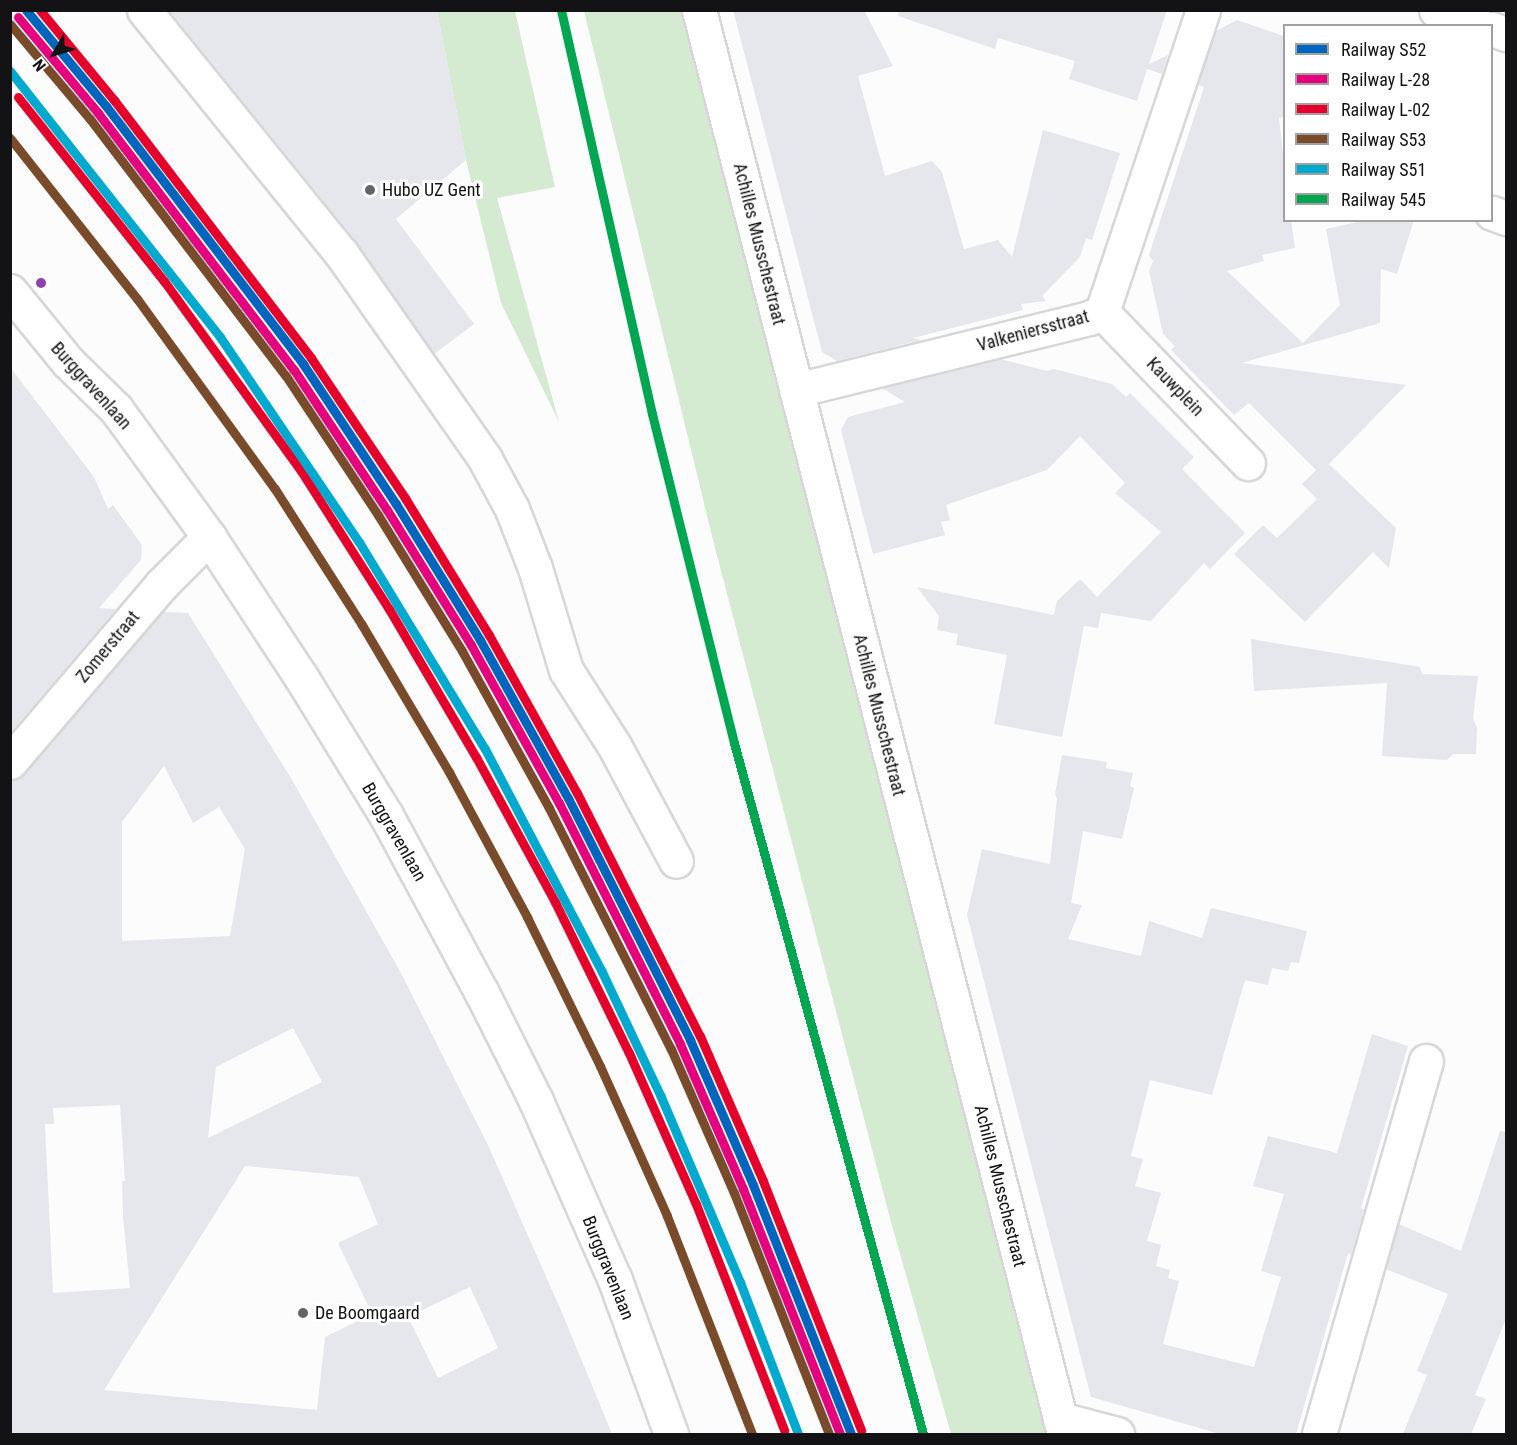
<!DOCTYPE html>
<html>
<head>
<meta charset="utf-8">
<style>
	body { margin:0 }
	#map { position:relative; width:1517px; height:1445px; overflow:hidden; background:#fcfcfd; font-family:"Roboto Condensed",sans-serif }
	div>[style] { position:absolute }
	.green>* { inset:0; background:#d4ead1 }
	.building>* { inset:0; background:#e6e6ed }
	.roads { filter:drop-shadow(2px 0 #d7d7d8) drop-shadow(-2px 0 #d7d7d8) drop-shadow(0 2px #d7d7d8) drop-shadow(0 -2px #d7d7d8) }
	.minor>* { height:33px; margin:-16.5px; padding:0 16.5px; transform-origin:16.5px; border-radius:16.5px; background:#fff }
	.rail-1>* { height:9px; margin:-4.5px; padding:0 4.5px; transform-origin:4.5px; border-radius:4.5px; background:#0065bd }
	.rail-2>* { height:9px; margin:-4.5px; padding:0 4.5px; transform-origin:4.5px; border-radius:4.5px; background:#e5007d }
	.rail-3>* { height:9px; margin:-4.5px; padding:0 4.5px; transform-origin:4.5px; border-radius:4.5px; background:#e4002b }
	.rail-4>* { height:9px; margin:-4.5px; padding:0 4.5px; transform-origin:4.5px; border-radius:4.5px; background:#7a4b2a }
	.rail-5>* { height:9px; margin:-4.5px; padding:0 4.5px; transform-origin:4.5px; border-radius:4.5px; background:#00a9ce }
	.rail-6>* { height:9px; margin:-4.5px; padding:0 4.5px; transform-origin:4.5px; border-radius:4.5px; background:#00a651 }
	.dots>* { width:16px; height:16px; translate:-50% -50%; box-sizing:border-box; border:3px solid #fff; border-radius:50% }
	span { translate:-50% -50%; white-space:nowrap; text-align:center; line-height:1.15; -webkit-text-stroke:6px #fff; paint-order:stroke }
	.poi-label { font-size:18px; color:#131315 }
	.left { translate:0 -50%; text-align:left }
	.street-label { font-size:18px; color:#131315 }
	.frame { position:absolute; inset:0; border:12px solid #131315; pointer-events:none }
	.legend { position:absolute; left:1283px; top:24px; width:210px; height:198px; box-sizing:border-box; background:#fff; border:2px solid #a1a1a1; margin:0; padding:8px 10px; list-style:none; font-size:18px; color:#131315 }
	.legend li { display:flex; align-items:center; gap:12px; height:30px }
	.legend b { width:30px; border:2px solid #a1a1a1 }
	.north { position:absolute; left:24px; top:24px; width:60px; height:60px; -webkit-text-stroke:4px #fff; paint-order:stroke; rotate:232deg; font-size:16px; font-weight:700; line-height:24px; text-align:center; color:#131315 }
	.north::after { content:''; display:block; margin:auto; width:21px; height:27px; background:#131315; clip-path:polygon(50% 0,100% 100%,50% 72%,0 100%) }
</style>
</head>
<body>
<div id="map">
	<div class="green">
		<div style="clip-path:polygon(437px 11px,515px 11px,555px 187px,497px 198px,559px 422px,501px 303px,466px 160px)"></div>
		<div style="clip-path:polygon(584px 11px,690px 11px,1055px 1434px,951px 1434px,891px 1222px,713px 540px)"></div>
	</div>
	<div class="building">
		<div style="clip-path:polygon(169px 10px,437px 10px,466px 160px,396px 219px,474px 324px,434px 354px,356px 241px)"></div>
		<div style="clip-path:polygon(733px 10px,864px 10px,893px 66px,858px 76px,885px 176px,932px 161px,942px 172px,964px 249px,998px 240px,1012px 257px,1043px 130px,1120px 153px,1092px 240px,1086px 238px,1080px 257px,1042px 296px,1046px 301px,1021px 304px,1023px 310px,913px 338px,921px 340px,837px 361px,822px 352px)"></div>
		<div style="clip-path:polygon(899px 10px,1167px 10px,1149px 64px,1168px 55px,1162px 74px,1147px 69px,1137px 101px,1069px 79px,1075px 61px,998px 38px,995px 49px,898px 16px)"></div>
		<div style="clip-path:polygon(1237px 20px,1284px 36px,1284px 117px,1279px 118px,1284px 162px,1284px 220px,1291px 220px,1295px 248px,1262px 255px,1264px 261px,1227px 271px,1303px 343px,1340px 305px,1326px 229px,1366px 220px,1414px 220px,1397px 274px,1381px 269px,1380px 323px,1242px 363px,1406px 385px,1329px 464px,1396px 528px,1389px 568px,1373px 552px,1305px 622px,1234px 554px,1263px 525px,1277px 538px,1317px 499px,1302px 484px,1316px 470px,1249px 403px,1234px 415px,1171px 350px,1175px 346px,1163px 334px,1149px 271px,1153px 261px,1149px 255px,1204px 87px,1198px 85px,1216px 31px)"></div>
		<div style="clip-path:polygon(1000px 359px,1047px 371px,1054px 369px,1112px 384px,1126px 397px,1130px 393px,1194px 457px,1182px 469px,1245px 533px,1210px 569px,1204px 563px,1151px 621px,1101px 613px,1098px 628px,1084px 626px,1062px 737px,994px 724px,1007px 655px,956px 645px,958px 634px,937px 630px,939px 616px,917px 587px,1054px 615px,1057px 601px,1080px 579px,1097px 597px,1161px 532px,1115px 493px,1125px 483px,1080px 436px,1047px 470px,946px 505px,950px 520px,941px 522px,945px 535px,873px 554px,841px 430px,848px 417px,905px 402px,882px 388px)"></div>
		<div style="clip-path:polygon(10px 367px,94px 477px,108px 509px,113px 505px,142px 545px,141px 560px,99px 608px,116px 609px,10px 733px)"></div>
		<div style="clip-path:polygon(evenodd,163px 612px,188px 613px,291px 778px,401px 973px,488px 1145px,563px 1315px,612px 1434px,10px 1434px,10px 780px,24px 774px,163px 612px,164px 766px,193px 823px,219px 807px,245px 849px,230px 936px,122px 941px,122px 822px,164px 766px,163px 612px,293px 1028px,322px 1082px,208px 1138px,216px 1067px,293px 1028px,163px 612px,120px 1105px,125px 1181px,122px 1181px,123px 1216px,130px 1288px,53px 1293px,45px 1124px,54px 1124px,53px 1108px,120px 1105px,163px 612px,245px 1166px,359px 1177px,378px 1224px,338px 1243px,372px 1314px,325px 1337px,317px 1410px,104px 1390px,245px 1166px,163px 612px,470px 1287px,498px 1348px,438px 1378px,408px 1317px,470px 1287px)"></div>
		<div style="clip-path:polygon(1251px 639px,1420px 667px,1422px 674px,1478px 676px,1473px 718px,1477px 728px,1476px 754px,1453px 754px,1447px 760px,1382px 756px,1387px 683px,1254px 691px)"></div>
		<div style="clip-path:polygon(1062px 755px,1107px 762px,1106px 768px,1133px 773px,1130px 786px,1134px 788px,1122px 839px,1083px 831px,1071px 903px,1082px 905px,1068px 939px,1141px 956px,1149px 921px,1202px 938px,1211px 908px,1307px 931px,1299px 963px,1291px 962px,1288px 971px,1272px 968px,1268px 985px,1245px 980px,1212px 1095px,1150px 1080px,1131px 1156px,1143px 1159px,1135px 1186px,1161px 1193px,1147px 1241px,1161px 1245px,1156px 1266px,1170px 1270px,1168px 1278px,1179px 1281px,1163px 1344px,1254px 1367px,1281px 1277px,1261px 1271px,1284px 1194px,1253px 1186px,1268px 1136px,1337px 1153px,1372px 1034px,1408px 1046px,1361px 1208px,1364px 1210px,1351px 1255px,1348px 1253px,1296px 1434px,1220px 1434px,1091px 1397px,967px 915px,982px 849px,1050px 864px,1057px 799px,1055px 794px)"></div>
		<div style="clip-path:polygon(1500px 1131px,1506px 1132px,1506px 1319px,1475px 1395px,1486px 1399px,1471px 1434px,1403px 1434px,1427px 1375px,1417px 1371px,1448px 1294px,1386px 1269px,1399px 1224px,1461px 1251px)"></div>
	</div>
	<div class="roads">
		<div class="minor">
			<div style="left:144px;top:10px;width:313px;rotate:51deg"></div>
			<div style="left:341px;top:253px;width:251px;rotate:55deg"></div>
			<div style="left:485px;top:459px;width:57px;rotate:61.6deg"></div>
			<div style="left:512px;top:509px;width:63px;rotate:68.7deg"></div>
			<div style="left:535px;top:568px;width:107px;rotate:73.1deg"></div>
			<div style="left:566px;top:670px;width:91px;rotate:57.5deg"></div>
			<div style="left:615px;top:747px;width:129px;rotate:61.8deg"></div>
			<div style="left:699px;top:10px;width:1470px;rotate:75.62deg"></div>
			<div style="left:1436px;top:10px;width:47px;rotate:20deg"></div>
			<div style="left:1492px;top:29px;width:15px;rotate:20deg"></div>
			<div style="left:1492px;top:213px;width:15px;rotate:20deg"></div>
			<div style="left:10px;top:291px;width:92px;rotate:50.8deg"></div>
			<div style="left:68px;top:362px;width:67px;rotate:44.4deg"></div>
			<div style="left:116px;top:409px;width:158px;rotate:54deg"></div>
			<div style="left:209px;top:537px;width:168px;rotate:56.7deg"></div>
			<div style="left:301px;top:677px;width:162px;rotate:58.4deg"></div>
			<div style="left:386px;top:815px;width:202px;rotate:61.7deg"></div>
			<div style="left:482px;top:993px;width:121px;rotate:63.4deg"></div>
			<div style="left:536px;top:1101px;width:196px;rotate:66.2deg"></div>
			<div style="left:615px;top:1280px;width:164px;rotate:70deg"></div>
			<div style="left:1102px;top:312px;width:210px;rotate:46deg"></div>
			<div style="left:796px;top:390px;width:302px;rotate:-13.8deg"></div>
			<div style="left:1089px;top:318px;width:14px;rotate:-25deg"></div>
			<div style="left:1102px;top:312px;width:318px;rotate:-71.5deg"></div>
			<div style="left:10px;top:762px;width:233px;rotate:-49.5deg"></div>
			<div style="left:161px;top:585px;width:68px;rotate:-45deg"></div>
			<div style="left:1060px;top:1419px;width:59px;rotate:14.7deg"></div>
			<div style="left:1319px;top:1434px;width:388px;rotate:-74deg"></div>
		</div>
	</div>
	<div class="rail-1">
		<div style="left:26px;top:10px;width:125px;rotate:50.2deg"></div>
		<div style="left:106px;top:106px;width:325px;rotate:52.6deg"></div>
		<div style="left:303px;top:364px;width:168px;rotate:56.4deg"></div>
		<div style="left:396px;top:504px;width:160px;rotate:58.3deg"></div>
		<div style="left:480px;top:640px;width:181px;rotate:60.9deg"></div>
		<div style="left:568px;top:798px;width:271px;rotate:63.2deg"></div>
		<div style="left:690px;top:1040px;width:158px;rotate:66.5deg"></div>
		<div style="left:753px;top:1185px;width:268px;rotate:68.5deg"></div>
	</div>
	<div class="rail-2">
		<div style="left:18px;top:17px;width:125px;rotate:50.2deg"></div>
		<div style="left:98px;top:113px;width:323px;rotate:52.7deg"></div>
		<div style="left:294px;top:370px;width:168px;rotate:56.4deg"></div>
		<div style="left:387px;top:510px;width:159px;rotate:58.1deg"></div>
		<div style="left:471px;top:645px;width:181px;rotate:60.9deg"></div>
		<div style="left:559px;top:803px;width:270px;rotate:63.3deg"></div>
		<div style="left:680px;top:1044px;width:158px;rotate:66.5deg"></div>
		<div style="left:743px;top:1189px;width:264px;rotate:68.4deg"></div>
	</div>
	<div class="rail-3">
		<div style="left:40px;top:10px;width:117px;rotate:50.6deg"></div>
		<div style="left:114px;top:100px;width:325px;rotate:52.6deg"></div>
		<div style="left:311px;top:358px;width:169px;rotate:56.1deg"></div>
		<div style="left:405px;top:498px;width:161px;rotate:58.5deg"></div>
		<div style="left:489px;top:635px;width:181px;rotate:60.9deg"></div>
		<div style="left:577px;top:793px;width:272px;rotate:63.2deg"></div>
		<div style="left:700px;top:1036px;width:158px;rotate:66.5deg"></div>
		<div style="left:763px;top:1181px;width:268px;rotate:68.5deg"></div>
		<div style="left:18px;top:97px;width:235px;rotate:51.6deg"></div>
		<div style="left:164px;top:281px;width:234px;rotate:54.2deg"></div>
		<div style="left:301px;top:471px;width:164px;rotate:57.5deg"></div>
		<div style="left:389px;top:609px;width:172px;rotate:59.6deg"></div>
		<div style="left:476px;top:757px;width:165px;rotate:61.4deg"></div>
		<div style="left:555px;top:902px;width:168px;rotate:63.9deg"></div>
		<div style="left:629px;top:1053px;width:165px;rotate:66.1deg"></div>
		<div style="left:696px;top:1204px;width:243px;rotate:68.7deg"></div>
	</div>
	<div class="rail-4">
		<div style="left:10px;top:24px;width:124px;rotate:49.9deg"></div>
		<div style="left:90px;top:119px;width:323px;rotate:52.7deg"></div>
		<div style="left:286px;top:376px;width:167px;rotate:56.5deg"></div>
		<div style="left:378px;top:515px;width:160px;rotate:58.3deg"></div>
		<div style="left:462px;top:651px;width:179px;rotate:61deg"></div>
		<div style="left:549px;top:808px;width:270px;rotate:63.2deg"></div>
		<div style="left:671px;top:1049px;width:157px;rotate:66.4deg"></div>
		<div style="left:734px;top:1193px;width:259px;rotate:68.5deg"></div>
		<div style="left:10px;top:138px;width:206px;rotate:51.7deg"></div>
		<div style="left:138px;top:300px;width:233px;rotate:54.1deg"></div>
		<div style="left:275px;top:489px;width:161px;rotate:57.4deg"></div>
		<div style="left:362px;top:625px;width:171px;rotate:59.4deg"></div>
		<div style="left:449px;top:772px;width:165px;rotate:61.7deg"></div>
		<div style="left:527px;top:917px;width:166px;rotate:63.9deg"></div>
		<div style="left:600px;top:1066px;width:164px;rotate:65.9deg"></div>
		<div style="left:667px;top:1216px;width:234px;rotate:68.7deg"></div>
	</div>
	<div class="rail-5">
		<div style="left:10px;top:71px;width:339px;rotate:51.7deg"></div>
		<div style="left:220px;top:337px;width:248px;rotate:55.9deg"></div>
		<div style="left:359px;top:542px;width:242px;rotate:58.7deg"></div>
		<div style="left:485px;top:749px;width:252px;rotate:62.3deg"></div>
		<div style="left:602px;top:972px;width:138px;rotate:64.7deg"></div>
		<div style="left:661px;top:1097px;width:201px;rotate:66.9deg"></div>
		<div style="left:740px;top:1282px;width:163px;rotate:69.1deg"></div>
	</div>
	<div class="rail-6">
		<div style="left:561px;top:10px;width:414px;rotate:77.3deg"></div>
		<div style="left:652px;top:414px;width:339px;rotate:76deg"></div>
		<div style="left:734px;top:743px;width:716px;rotate:74.7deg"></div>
	</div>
	<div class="dots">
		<div style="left:370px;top:190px;background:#656566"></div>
		<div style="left:41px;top:283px;background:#8e44ad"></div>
		<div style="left:303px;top:1313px;background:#656566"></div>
	</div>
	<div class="poi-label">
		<span class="left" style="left:382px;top:190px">Hubo UZ Gent</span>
		<span class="left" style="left:315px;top:1313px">De Boomgaard</span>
	</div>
	<div class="street-label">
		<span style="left:759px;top:244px;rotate:76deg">Achilles Musschestraat</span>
		<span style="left:1033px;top:331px;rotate:-15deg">Valkeniersstraat</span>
		<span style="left:91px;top:386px;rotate:48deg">Burggravenlaan</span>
		<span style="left:1175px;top:387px;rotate:46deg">Kauwplein</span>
		<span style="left:108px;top:647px;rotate:-50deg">Zomerstraat</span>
		<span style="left:879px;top:715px;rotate:76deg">Achilles Musschestraat</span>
		<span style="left:394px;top:832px;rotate:60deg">Burggravenlaan</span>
		<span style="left:1000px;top:1186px;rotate:76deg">Achilles Musschestraat</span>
		<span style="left:608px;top:1268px;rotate:68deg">Burggravenlaan</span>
	</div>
	<div class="frame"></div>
	<ul class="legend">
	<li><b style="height:8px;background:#0065bd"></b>Railway S52</li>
	<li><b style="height:8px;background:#e5007d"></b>Railway L-28</li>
	<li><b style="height:8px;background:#e4002b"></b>Railway L-02</li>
	<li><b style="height:8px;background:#7a4b2a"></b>Railway S53</li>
	<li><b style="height:8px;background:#00a9ce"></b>Railway S51</li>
	<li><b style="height:8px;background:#00a651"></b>Railway 545</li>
	</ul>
	<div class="north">N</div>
</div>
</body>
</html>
